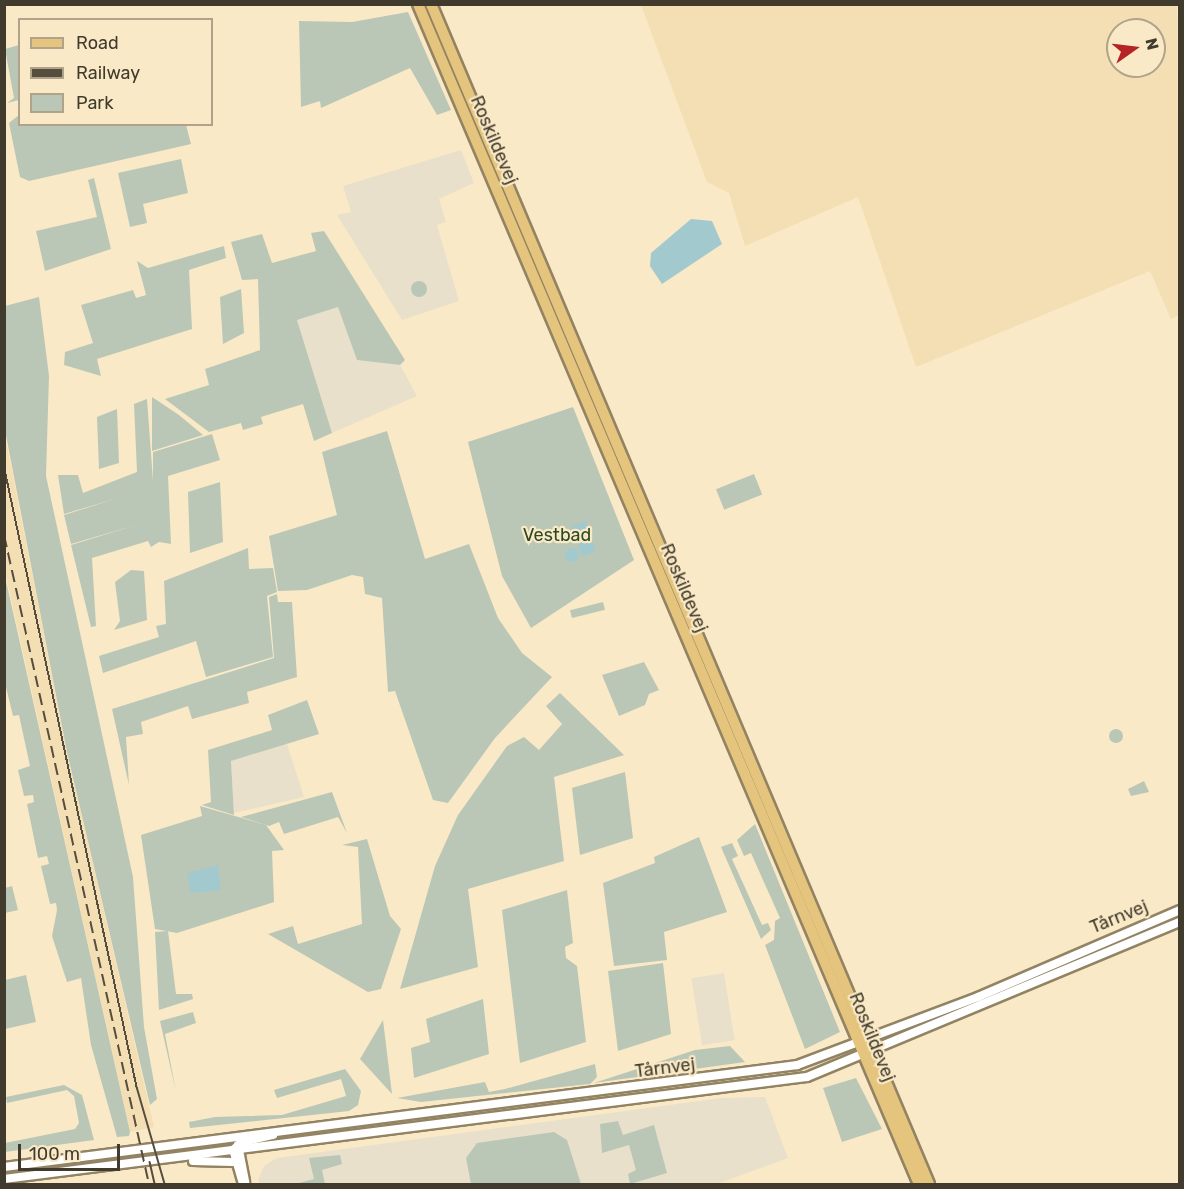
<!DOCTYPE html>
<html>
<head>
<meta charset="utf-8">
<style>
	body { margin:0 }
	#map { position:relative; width:1184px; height:1189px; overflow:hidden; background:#fae9c6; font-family:Rubik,sans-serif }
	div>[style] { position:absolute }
	.built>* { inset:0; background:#f4dfb5 }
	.education>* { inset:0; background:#e9e0cb; transform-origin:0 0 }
	.green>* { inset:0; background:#bac7b6; transform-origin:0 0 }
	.round { border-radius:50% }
	.water>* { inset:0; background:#a2c9cd; transform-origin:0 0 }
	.roads { filter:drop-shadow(2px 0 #928363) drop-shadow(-2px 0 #928363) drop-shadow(0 2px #928363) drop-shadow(0 -2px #928363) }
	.minor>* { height:8px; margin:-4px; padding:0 4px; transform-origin:4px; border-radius:4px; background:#fff }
	.major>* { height:10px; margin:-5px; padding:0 5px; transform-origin:5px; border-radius:5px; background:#e5c57d }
	.tram>* { height:1.5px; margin:-0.75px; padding:0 0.75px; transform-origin:0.75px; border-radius:0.75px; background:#554d3d }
	.rail>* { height:2px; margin-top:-1px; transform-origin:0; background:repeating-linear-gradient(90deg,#554d3d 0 12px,transparent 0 18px) }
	span { translate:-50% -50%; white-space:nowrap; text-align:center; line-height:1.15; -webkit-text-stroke:4.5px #fae9c6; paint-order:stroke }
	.street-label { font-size:18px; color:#413b2d }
	.park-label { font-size:18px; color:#2a4822 }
	.frame { position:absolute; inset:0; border:6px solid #413b2d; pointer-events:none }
	.legend { position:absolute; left:18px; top:18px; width:195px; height:108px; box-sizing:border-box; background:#fae9c6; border:2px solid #b0a389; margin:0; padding:8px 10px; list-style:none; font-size:18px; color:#413b2d }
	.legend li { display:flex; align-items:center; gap:12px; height:30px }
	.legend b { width:30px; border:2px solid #b0a389 }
	.north { position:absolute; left:1106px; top:18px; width:60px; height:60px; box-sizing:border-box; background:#fae9c6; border:2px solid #b0a389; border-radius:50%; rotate:76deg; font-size:16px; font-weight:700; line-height:24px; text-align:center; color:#413b2d }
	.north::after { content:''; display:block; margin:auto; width:21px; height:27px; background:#b42326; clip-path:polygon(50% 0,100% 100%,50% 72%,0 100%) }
	.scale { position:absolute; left:18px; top:1144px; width:102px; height:27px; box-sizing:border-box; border:3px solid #413b2d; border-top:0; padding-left:8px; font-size:18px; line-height:21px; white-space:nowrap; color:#413b2d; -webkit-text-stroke:4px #fae9c6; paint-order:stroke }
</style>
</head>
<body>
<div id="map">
	<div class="built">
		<div style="clip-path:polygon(evenodd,641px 5px,1177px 5px,1179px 315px,1171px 319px,1150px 271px,916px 367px,858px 197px,745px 246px,729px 193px,707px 182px,641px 5px,1118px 30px,1154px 30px,1154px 66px,1118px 66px,1118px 30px)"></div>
		<div style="clip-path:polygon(4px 430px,67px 752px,154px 1127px,130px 1132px,5px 572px)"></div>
	</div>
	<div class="education">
		<div style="clip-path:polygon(461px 150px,474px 183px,439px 199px,446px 222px,437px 225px,459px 301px,402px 320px,337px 215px,351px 212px,343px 186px)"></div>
		<div style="clip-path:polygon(339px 306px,357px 360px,400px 365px,417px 396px,332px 433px,297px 320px)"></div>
		<div style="clip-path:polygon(287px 744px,304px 797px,234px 813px,231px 761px)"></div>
		<div style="left:724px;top:973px;width:68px;height:33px;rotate:81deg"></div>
		<div style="clip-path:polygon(765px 1097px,788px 1158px,717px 1184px,260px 1184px,258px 1180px,264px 1166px,277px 1158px,721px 1098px)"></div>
	</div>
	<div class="green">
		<div style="clip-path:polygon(408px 12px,451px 110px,437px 115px,410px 68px,321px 108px,320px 101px,301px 107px,299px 21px,352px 22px)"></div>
		<div style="clip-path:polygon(19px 45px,19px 100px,7px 103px,14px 98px,5px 49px)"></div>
		<div style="clip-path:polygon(19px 115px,20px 124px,186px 125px,191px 144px,29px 181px,20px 177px,9px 123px)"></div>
		<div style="clip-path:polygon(181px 159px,188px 193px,143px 204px,147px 223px,130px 227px,118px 173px)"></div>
		<div style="clip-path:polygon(94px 178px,111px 249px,45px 271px,36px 231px,97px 217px,88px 180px)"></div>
		<div style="clip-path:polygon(324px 231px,405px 360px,400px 365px,357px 360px,338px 307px,297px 320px,332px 433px,314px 441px,303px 404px,261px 417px,263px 424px,243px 430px,241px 423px,209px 432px,165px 399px,209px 385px,205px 369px,260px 350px,258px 279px,242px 280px,231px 242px,262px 234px,272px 263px,316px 251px,311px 233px)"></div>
		<div style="clip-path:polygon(224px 246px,226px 258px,189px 270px,192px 329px,97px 359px,101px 376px,64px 365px,65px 352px,93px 343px,81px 305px,133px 290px,136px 298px,146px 295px,137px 261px,148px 268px)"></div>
		<div class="round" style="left:411px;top:281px;width:16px;height:16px"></div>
		<div style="clip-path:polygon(241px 289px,244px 333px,223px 344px,220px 297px)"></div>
		<div style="clip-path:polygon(39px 297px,49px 376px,46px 476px,133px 877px,144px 1027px,157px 1099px,150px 1105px,67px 752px,5px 430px,5px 306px)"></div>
		<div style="clip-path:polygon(152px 397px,179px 415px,203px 435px,152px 451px)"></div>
		<div style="clip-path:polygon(147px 399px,153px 481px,153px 452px,212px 434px,220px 460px,168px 476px,171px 544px,159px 542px,151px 547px,148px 541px,92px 558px,96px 626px,91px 627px,71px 545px,136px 525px,71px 544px,64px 515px,118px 498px,64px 514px,58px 475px,78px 475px,83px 493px,137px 472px,134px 404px)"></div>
		<div style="clip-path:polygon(573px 407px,634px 560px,531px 628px,502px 576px,468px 442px)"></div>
		<div style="clip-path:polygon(117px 409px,119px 463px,99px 469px,97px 417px)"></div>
		<div style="clip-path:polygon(387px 431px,425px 559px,469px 544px,498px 618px,522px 653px,552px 677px,495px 738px,448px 803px,433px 800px,395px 691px,388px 692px,382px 598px,365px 594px,363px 577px,352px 575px,307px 590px,278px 591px,269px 536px,337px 515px,322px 452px)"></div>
		<div style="left:754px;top:474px;width:22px;height:41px;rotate:68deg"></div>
		<div style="clip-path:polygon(220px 482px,223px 542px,190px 553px,188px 492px)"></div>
		<div style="clip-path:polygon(248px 548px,249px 569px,273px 568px,277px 592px,267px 596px,273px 657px,206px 677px,196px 641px,103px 673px,99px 656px,159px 637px,156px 626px,166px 624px,164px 581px)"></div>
		<div style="clip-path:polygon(131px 570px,144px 571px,147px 620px,114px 630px,120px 621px,115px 582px)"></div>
		<div style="clip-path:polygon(4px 572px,130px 1132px,129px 1136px,117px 1137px,91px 1045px,81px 978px,67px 982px,52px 936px,57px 910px,56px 903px,50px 904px,41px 866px,49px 864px,47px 856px,38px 858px,27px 804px,34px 802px,33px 795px,24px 796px,18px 770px,30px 766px,19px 715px,13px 716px,5px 683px)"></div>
		<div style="clip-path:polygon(277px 594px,278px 602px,292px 602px,297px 677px,247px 692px,249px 703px,192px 719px,188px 706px,141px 722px,143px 734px,126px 737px,129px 785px,112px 709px,274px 658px,269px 597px)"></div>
		<div style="left:603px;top:602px;width:8px;height:34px;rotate:76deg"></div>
		<div style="clip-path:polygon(644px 662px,659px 690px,649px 694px,645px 705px,619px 716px,602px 675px)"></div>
		<div style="clip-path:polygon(560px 693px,624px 755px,554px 777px,564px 861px,468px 889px,478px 967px,400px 989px,435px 866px,458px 815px,507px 746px,524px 737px,539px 750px,562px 724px,546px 706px)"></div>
		<div style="clip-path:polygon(307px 700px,319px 734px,231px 761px,234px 815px,202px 805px,211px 802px,208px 750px,272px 730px,268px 715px)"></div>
		<div class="round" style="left:1109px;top:729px;width:14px;height:14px"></div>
		<div style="clip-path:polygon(625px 772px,633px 838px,580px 855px,572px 788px)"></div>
		<div style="clip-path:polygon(1144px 781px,1149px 792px,1131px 796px,1128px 789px)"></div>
		<div style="clip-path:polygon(332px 792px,347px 833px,338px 817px,284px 834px,279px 822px,269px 826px,241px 817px)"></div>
		<div style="clip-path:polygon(200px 806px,266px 825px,284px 850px,272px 851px,274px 902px,177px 933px,155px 929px,141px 835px,202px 816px)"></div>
		<div style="clip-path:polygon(755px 824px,840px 1032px,805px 1049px,765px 945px,774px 940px,775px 921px,780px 918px,751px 853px,744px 856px,737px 840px)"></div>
		<div style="clip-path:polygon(699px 837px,727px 912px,664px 932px,667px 960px,614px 966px,603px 883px,655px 863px,654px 857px)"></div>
		<div style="clip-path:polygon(367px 839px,390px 916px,401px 929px,381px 989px,368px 992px,268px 934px,293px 926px,298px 944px,362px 924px,358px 847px,342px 845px)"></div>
		<div style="clip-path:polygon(732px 843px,738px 856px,732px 859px,762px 925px,768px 923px,771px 930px,761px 939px,721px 847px)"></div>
		<div style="clip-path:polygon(12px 886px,18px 910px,5px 913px,5px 888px)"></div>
		<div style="clip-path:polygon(567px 890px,573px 943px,565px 947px,566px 958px,577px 966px,586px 1042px,520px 1063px,502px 910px)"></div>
		<div style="clip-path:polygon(168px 931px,176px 994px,192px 994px,193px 999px,159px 1010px,155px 932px)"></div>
		<div style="clip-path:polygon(663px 963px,671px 1034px,618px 1051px,608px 971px)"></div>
		<div style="clip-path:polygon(26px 975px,36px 1022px,5px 1029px,5px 980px)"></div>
		<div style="clip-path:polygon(483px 999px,489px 1054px,414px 1078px,411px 1048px,430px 1042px,426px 1019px)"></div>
		<div style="clip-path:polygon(193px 1012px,196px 1023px,165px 1034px,176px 1092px,160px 1021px)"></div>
		<div style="clip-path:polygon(383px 1020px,392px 1094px,360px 1059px)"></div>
		<div style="clip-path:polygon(730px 1046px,745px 1062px,594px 1083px,695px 1050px)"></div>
		<div style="clip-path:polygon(595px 1064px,597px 1077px,590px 1084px,421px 1102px,397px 1098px,485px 1082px,489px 1092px,505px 1089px)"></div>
		<div style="clip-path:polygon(345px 1069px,361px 1091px,358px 1105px,349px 1111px,190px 1128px,189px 1122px,215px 1117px,282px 1115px,346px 1096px,341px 1079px,277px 1098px,274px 1090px)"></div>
		<div style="clip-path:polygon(856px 1078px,882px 1129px,842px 1142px,823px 1088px)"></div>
		<div style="clip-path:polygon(64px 1085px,82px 1095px,94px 1140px,5px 1152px,5px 1143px,75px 1129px,79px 1123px,74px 1096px,67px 1090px,7px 1103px,6px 1097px)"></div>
		<div style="clip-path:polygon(618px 1121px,623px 1135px,654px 1125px,667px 1173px,630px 1184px,628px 1174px,636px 1170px,629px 1145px,602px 1153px,600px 1124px)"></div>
		<div style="clip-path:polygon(554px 1132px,567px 1140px,581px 1184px,471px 1184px,466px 1158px,477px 1143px)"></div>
		<div style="clip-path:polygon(340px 1155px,342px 1164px,322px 1170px,325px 1184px,295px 1184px,314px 1179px,309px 1158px)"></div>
	</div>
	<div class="water">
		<div style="clip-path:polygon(691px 219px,712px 221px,722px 244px,662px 284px,650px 266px,651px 253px)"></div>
		<div style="left:586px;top:521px;width:32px;height:15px;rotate:72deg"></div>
		<div class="round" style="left:565px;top:548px;width:14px;height:14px"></div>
		<div style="clip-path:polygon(218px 865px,221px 890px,190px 893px,188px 873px)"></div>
	</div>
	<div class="roads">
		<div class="minor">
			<div style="left:238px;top:1145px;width:38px;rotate:79deg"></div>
			<div style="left:193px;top:1161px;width:40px;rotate:1.4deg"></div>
			<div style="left:4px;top:1167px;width:800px;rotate:-7.33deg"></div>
			<div style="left:797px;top:1065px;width:193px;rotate:-20.6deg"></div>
			<div style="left:978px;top:997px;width:220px;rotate:-23.3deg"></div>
			<div style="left:4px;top:1179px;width:809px;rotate:-7.24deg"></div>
			<div style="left:807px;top:1077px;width:404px;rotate:-22.6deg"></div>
			<div style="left:243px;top:1184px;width:35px;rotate:-106deg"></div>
			<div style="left:233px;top:1150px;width:12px;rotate:-42deg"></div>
			<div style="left:242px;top:1142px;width:32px;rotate:-13deg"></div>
		</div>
		<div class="major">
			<div style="left:418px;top:4px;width:1282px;rotate:67deg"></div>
			<div style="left:431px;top:4px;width:1281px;rotate:67.12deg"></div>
		</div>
	</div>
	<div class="tram">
		<div style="left:4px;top:465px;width:636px;rotate:77.93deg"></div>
		<div style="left:137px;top:1087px;width:101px;rotate:73.9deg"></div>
		<div style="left:150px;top:1162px;width:23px;rotate:77deg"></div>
	</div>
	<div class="rail">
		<div style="left:4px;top:535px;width:665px;rotate:77.41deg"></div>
	</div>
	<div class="street-label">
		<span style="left:494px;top:140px;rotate:67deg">Roskildevej</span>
		<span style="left:684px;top:588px;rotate:67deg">Roskildevej</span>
		<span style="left:1119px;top:917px;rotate:-22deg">Tårnvej</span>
		<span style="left:872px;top:1037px;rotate:68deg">Roskildevej</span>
		<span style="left:665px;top:1068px;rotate:-7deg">Tårnvej</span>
	</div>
	<div class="park-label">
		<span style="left:557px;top:535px">Vestbad</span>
	</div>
	<div class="frame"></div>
	<ul class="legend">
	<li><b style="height:8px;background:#e5c57d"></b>Road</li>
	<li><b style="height:8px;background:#554d3d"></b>Railway</li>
	<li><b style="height:16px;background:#bac7b6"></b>Park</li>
	</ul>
	<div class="north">N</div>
	<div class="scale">100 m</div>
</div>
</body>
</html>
